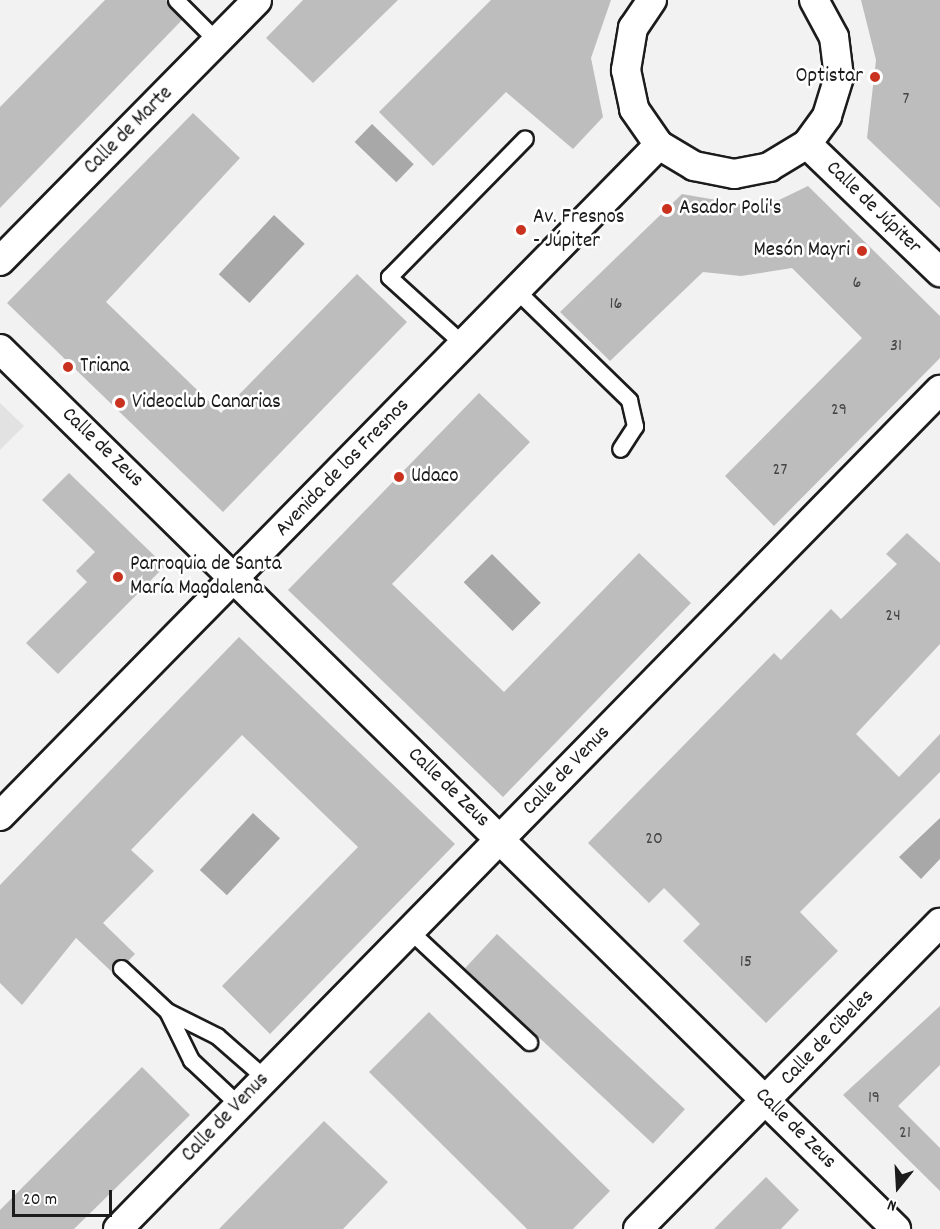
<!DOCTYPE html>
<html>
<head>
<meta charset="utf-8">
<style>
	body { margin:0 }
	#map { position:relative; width:940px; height:1229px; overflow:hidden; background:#f2f2f2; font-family:Dekko,sans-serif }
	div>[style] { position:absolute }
	.built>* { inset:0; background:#e2e2e2 }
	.water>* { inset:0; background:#a8a8a8; transform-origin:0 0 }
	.building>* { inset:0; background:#bdbdbd; transform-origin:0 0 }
	.roads { filter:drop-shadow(2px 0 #1c1c1c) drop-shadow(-2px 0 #1c1c1c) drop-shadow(0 2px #1c1c1c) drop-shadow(0 -2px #1c1c1c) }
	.service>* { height:15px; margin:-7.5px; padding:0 7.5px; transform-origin:7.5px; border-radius:7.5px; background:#fff }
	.minor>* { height:28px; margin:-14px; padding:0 14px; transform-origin:14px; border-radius:14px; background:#fff }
	.dots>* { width:16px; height:16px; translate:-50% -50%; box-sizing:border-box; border:3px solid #fff; border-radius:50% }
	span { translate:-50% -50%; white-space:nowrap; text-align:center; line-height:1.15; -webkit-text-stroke:5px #fff; paint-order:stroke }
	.number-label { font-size:18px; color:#444 }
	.number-label span { -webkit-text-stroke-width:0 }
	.poi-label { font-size:21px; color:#1c1c1c }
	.right { translate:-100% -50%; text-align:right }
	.left { translate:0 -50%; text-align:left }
	.street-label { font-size:21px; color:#1c1c1c }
	.north { position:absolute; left:868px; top:1157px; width:60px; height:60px; -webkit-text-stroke:4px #fff; paint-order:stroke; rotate:198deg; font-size:16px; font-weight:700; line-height:24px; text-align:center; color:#1c1c1c }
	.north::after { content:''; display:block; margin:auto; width:21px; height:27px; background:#1c1c1c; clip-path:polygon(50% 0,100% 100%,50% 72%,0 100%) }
	.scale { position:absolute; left:12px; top:1190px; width:100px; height:27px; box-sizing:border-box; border:3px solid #1c1c1c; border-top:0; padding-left:8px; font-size:18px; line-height:21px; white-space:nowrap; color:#1c1c1c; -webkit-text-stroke:4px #fff; paint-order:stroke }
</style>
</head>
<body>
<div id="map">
	<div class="built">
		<div style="clip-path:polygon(0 403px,24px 426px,0 450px)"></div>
	</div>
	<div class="water">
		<div style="left:372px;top:124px;width:58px;height:25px;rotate:44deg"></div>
		<div style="left:274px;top:215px;width:42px;height:81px;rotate:43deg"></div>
		<div style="left:492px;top:554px;width:69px;height:40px;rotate:45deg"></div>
		<div style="left:253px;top:813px;width:37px;height:78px;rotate:43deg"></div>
		<div style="clip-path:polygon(940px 818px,940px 859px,921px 879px,899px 857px)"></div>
	</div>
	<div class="building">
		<div style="clip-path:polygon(105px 0,166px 0,182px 20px,0 208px,0 107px)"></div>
		<div style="clip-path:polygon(303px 0,398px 0,313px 83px,266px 38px)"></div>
		<div style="clip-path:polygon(491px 0,611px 0,591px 58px,603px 117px,573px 149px,506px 92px,433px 166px,379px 112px)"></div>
		<div style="clip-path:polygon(861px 0,940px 0,940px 208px,867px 138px,876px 60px)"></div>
		<div style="clip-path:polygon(193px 113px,240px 158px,106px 302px,221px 413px,357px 274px,407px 322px,223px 512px,7px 303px)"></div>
		<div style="clip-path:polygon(808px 186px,940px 316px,940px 358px,774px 526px,725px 476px,862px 338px,792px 268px,741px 276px,703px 272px,610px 361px,560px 312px,682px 194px,745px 205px,779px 200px)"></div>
		<div style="clip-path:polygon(479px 393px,530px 442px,392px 584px,504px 692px,639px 553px,691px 603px,503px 797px,288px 590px)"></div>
		<div style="clip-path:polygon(69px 473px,165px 566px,58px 674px,26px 643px,87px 582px,76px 571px,95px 552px,42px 500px)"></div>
		<div style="clip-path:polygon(907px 533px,940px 563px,940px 644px,856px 734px,899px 777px,940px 734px,940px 772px,800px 912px,838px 951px,766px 1023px,683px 941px,700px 924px,664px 888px,649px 903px,588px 843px,774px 653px,781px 660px,831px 609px,841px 619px,897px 564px,886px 554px)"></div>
		<div style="clip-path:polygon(239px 637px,455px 844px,270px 1034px,222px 986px,358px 847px,242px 735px,131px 850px,154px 871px,103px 923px,135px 954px,128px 961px,114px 961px,113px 973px,76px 938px,22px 1005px,0 983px,0 885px)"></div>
		<div style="left:497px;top:934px;width:257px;height:47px;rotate:43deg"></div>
		<div style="clip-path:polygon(940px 1006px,940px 1065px,898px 1106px,940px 1148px,940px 1191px,843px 1095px)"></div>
		<div style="clip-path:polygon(429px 1012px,610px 1191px,573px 1229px,527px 1229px,369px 1072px)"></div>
		<div style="clip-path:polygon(142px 1067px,190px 1115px,74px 1229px,0 1229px,0 1210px)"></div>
		<div style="clip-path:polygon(324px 1121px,388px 1182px,343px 1229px,219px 1229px)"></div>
		<div style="clip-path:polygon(766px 1177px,799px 1210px,781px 1229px,714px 1229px)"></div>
	</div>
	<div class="roads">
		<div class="service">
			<div style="left:176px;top:0;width:58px;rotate:45deg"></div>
			<div style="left:516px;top:290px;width:158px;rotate:44.2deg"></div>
			<div style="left:629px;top:400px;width:27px;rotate:77deg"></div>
			<div style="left:635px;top:426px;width:27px;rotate:123deg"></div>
			<div style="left:463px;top:344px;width:100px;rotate:-137.8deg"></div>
			<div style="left:389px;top:277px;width:194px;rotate:-45.6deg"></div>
			<div style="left:410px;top:931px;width:163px;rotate:43deg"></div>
			<div style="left:121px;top:968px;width:63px;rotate:43.1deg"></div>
			<div style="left:167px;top:1011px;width:55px;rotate:63.9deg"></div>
			<div style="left:191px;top:1060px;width:66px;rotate:43.2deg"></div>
			<div style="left:167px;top:1011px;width:56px;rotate:26.6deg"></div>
			<div style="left:217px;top:1036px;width:64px;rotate:41.2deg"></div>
		</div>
		<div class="minor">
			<div style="left:652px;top:0;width:34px;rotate:124deg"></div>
			<div style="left:633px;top:28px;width:43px;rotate:99.5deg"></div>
			<div style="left:626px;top:70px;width:40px;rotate:78deg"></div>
			<div style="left:634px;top:109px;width:44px;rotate:55.2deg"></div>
			<div style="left:659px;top:145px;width:41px;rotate:31deg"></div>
			<div style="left:694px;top:166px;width:41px;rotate:11.3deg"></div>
			<div style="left:734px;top:174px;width:36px;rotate:-11deg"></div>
			<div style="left:769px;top:167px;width:44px;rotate:-31.2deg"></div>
			<div style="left:807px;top:144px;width:34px;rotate:-54deg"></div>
			<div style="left:827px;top:116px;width:41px;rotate:-72.9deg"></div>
			<div style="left:839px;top:77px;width:40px;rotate:-97.1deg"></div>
			<div style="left:834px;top:37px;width:42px;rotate:-118.4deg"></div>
			<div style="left:807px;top:144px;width:185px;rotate:43.9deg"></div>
			<div style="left:0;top:261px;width:366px;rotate:-45.4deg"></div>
			<div style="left:0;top:349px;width:1256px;rotate:44.48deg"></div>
			<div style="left:0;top:816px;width:940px;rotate:-45.52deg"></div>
			<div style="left:118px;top:1229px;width:1175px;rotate:-45.59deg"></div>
			<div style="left:638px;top:1229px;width:430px;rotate:-45.4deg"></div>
		</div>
	</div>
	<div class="dots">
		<div style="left:875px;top:77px;background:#c8321e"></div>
		<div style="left:667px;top:209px;background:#c8321e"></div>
		<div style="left:521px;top:230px;background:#c8321e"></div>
		<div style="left:862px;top:251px;background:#c8321e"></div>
		<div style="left:68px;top:367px;background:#c8321e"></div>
		<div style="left:120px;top:403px;background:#c8321e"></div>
		<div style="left:399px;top:477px;background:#c8321e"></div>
		<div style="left:118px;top:577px;background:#c8321e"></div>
	</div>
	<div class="number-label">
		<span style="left:906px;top:100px">7</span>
		<span style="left:857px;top:284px">6</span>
		<span style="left:616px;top:305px">16</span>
		<span style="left:896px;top:347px">31</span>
		<span style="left:839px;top:411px">29</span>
		<span style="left:780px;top:471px">27</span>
		<span style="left:893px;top:617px">24</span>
		<span style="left:654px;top:840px">20</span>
		<span style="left:746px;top:963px">15</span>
		<span style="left:874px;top:1099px">19</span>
		<span style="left:905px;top:1134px">21</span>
	</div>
	<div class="poi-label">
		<span class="right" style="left:863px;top:77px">Optistar</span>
		<span class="left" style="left:679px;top:209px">Asador Poli's</span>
		<span class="left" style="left:533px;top:230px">Av. Fresnos<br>- Júpiter</span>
		<span class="right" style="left:850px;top:251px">Mesón Mayri</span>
		<span class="left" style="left:80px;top:367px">Triana</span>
		<span class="left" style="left:132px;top:403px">Videoclub Canarias</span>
		<span class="left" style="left:411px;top:477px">Udaco</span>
		<span class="left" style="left:130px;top:577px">Parroquia de Santa<br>María Magdalena</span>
	</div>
	<div class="street-label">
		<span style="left:129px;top:131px;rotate:-45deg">Calle de Marte</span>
		<span style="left:873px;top:208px;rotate:44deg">Calle de Júpiter</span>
		<span style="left:102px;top:448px;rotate:44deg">Calle de Zeus</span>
		<span style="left:343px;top:468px;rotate:-46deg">Avenida de los Fresnos</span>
		<span style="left:567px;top:771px;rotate:-46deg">Calle de Venus</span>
		<span style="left:448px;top:788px;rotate:44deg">Calle de Zeus</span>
		<span style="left:828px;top:1038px;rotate:-46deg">Calle de Cibeles</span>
		<span style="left:226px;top:1118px;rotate:-46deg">Calle de Venus</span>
		<span style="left:795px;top:1129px;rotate:45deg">Calle de Zeus</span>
	</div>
	<div class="north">N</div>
	<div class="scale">20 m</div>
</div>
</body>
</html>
